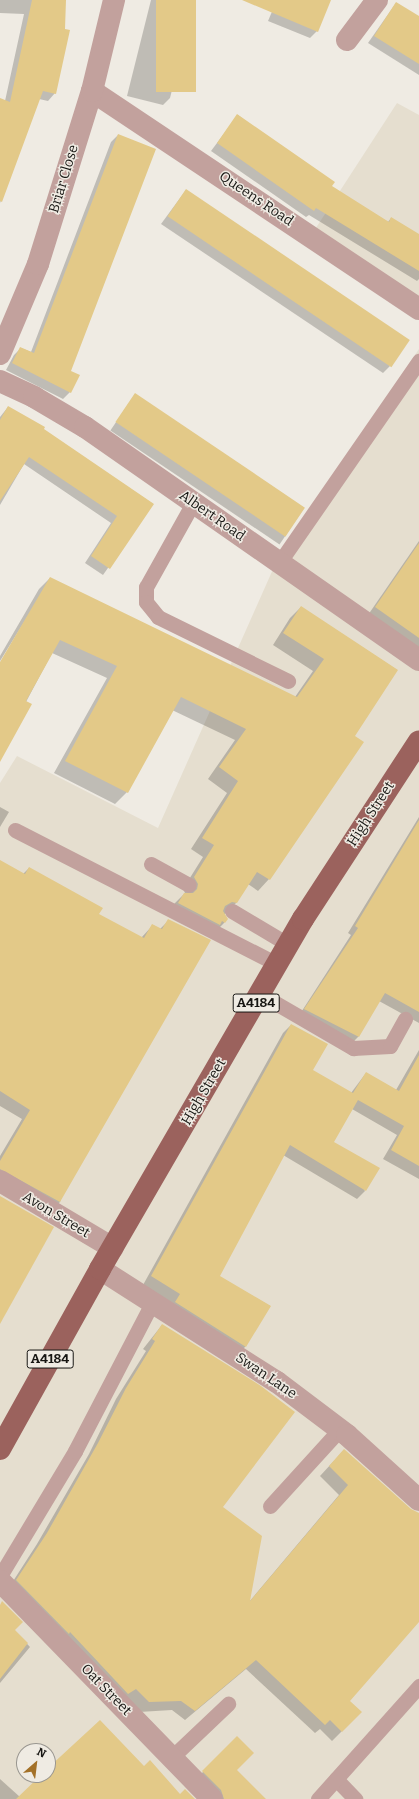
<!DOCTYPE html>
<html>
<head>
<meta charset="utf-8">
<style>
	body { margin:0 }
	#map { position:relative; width:419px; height:1799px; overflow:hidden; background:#efebe3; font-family:Bitter,serif }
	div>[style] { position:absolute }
	.built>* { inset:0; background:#e5decf }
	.shadow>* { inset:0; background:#0003; transform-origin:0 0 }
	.building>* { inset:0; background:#e3c988; transform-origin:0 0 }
	.lane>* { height:15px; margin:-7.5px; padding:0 7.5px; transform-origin:7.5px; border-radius:7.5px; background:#c2a19d }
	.street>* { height:22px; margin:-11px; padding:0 11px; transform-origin:11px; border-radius:11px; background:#c2a19d }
	.primary>* { height:22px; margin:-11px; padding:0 11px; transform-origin:11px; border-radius:11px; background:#9b625d }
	span { translate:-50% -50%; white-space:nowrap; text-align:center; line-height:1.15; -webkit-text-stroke:3px #efebe3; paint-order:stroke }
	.shield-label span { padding:1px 3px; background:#efebe3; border:1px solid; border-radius:3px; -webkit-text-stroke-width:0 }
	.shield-label { font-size:13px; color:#171613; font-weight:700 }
	.street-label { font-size:14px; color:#171613 }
	.north { position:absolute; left:16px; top:1743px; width:40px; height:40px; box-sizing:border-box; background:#efebe3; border:1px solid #999690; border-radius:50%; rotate:28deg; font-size:11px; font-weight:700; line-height:16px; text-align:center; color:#171613 }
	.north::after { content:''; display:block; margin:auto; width:14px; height:18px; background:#a37128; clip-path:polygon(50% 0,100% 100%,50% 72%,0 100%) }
</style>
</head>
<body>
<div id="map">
	<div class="built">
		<div style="clip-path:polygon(397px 103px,419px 115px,419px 305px,312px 234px)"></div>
		<div style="clip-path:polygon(evenodd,419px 349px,419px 1799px,0 1799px,0 783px,17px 756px,158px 828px,278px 558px,419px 349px,24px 1751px,48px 1751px,48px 1775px,24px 1775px,24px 1751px)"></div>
	</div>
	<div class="shadow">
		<div style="clip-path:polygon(0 0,65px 0,55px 93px,48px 101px,39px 99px,0 203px,0 99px,5px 101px,24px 14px,0 13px)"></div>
		<div style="clip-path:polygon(151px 0,195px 0,170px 98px,163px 105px,127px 96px)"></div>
		<div style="clip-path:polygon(277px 0,330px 0,317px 31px,310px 38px,268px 21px)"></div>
		<div style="clip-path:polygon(396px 3px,419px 17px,419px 75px,368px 43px)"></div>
		<div style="clip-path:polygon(238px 115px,330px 186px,388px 222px,391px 218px,419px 235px,419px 279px,417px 281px,309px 215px,306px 217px,211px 151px)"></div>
		<div style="clip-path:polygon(118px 135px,70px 371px,70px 392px,63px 399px,6px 370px,14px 355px,21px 348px,31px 352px,111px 142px)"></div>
		<div style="clip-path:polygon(186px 190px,390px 366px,383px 373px,161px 224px)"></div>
		<div style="left:135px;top:394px;width:204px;height:44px;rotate:34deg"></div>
		<div style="clip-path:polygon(8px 407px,153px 504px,103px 575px,85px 563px,111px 523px,24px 464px,0 505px,0 417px)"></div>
		<div style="clip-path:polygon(419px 541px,419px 647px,417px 648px,368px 615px)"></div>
		<div style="clip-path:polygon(50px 578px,295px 697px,313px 671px,273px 645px,290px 618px,301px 607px,397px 670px,354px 736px,269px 879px,258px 891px,248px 884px,236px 903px,224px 915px,226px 919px,224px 923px,213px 934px,173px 905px,185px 893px,183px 889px,203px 857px,191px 849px,227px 793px,208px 779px,235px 740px,172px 710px,127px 792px,115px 804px,54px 773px,107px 678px,52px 653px,0 751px,0 664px,44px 590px,0 661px,0 656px,39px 589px)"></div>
		<div style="clip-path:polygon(0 807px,9px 812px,0 827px)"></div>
		<div style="clip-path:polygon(419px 817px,419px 1023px,379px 1001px,358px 1037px,351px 1044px,298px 1017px,351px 935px,348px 933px)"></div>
		<div style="clip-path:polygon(0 861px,23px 874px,29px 868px,98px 915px,141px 938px,153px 925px,160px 929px,169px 920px,60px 1202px,51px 1211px,0 1181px,0 1156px,22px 1119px,0 1106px)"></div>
		<div style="clip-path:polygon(291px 1025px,312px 1071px,351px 1093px,366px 1073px,396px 1090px,419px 1050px,419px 1179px,383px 1159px,397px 1135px,352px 1109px,333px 1142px,365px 1191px,357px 1199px,283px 1155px,218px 1276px,270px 1306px,245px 1347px,237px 1355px,143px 1285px,283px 1033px)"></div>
		<div style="clip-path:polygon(162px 1325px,222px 1507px,249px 1602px,339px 1495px,320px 1476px,344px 1450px,410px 1510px,419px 1514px,419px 1620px,349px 1701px,342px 1731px,332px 1741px,320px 1729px,315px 1733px,246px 1669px,185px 1720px,172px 1710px,139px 1712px,8px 1589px,37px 1544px,89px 1454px,116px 1399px,146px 1351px,143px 1349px)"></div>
		<div style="clip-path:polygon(0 1608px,14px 1630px,30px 1647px,0 1683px)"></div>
		<div style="clip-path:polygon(237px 1738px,235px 1770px,251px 1799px,210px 1799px,194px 1781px)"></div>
		<div style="clip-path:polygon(0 1779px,20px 1797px,18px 1799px,0 1799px)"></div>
	</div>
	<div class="building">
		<div style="clip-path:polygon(32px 0,66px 0,65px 29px,70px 30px,56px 94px,43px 91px,2px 202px,0 201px,0 98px,10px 102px)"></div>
		<div style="left:156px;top:0;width:40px;height:92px"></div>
		<div style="clip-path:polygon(242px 0,331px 0,318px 32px)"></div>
		<div style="clip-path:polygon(396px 2px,419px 16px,419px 64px,374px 36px)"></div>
		<div style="clip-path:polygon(237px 114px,335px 182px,332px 186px,389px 222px,391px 217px,419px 234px,419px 271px,316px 208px,314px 211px,217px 143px)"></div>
		<div style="clip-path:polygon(118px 134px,156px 149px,71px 371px,80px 375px,71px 393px,12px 363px,20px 347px,34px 353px)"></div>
		<div style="left:186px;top:189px;width:270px;height:33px;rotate:34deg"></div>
		<div style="left:135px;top:393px;width:205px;height:35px;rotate:34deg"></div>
		<div style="clip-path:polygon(8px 406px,45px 427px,44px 429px,154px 504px,110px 569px,91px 556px,117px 516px,29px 457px,0 501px,0 420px)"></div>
		<div style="clip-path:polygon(419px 543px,419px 638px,375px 607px)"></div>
		<div style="clip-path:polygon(50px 577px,297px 697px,324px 659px,283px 633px,301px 606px,398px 670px,355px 736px,364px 742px,270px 880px,257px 872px,237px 903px,232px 902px,225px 906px,223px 911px,228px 919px,225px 923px,222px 921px,220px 925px,178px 903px,184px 893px,193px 893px,197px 889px,198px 884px,194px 877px,214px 845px,202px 838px,238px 781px,219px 767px,246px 729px,181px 697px,128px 793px,65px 761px,117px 666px,60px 640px,26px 701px,32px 704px,0 762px,0 662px)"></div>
		<div style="clip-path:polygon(419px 820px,419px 1012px,385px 993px,359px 1037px,304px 1009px,358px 928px,355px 926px)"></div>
		<div style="clip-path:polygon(0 860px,25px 874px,29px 867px,103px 908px,99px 914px,144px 938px,152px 924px,162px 929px,168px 919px,211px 940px,60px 1202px,0 1169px,0 1161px,30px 1110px,0 1091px)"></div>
		<div style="clip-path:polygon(291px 1024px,328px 1044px,313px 1070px,353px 1093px,366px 1072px,399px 1091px,419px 1055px,419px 1166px,391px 1150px,404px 1126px,358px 1100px,334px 1142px,380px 1168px,366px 1191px,290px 1145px,220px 1276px,271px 1306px,246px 1347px,175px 1302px,180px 1294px,151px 1276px)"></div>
		<div style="clip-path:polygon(0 1196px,54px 1227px,0 1324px)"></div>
		<div style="clip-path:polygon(162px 1324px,261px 1386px,295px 1412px,223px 1507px,262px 1536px,250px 1601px,348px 1485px,329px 1466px,344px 1449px,411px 1509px,419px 1513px,419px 1622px,350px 1701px,362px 1712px,342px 1732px,330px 1720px,325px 1725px,256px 1660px,195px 1711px,181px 1701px,149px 1702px,136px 1689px,128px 1694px,70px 1632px,69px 1634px,16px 1580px,47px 1533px,98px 1443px,126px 1388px,155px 1341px,152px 1339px)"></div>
		<div style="clip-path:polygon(2px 1601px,23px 1622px,15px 1630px,28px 1643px,0 1679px,0 1605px)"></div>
		<div style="clip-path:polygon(100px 1720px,144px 1766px,150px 1760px,180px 1794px,185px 1789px,195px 1799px,16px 1799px,41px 1775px,48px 1775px,48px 1768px)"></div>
		<div style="clip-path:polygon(237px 1736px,254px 1753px,237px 1770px,266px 1799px,224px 1799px,221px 1790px,202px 1771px)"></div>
	</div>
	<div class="lane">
		<div style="left:193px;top:503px;width:96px;rotate:119.2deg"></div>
		<div style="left:146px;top:587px;width:15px;rotate:90deg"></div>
		<div style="left:146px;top:602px;width:19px;rotate:51deg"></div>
		<div style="left:158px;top:617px;width:145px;rotate:26.2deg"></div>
		<div style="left:279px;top:563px;width:246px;rotate:-55.3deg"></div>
		<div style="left:15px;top:830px;width:294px;rotate:27.1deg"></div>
		<div style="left:151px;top:864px;width:43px;rotate:28.9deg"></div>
		<div style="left:232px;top:911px;width:66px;rotate:30.8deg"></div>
		<div style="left:260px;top:994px;width:108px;rotate:30.1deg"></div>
		<div style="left:353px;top:1048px;width:37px;rotate:-3deg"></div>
		<div style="left:390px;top:1046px;width:31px;rotate:-61deg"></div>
		<div style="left:270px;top:1506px;width:104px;rotate:-47.7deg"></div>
		<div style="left:0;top:1576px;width:146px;rotate:-59deg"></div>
		<div style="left:75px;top:1451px;width:169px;rotate:-62.5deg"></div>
		<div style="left:171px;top:1758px;width:79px;rotate:-43.5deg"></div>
		<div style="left:336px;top:1779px;width:28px;rotate:46deg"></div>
		<div style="left:318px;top:1799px;width:152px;rotate:-48.2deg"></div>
	</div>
	<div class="street">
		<div style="left:347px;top:40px;width:50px;rotate:-53.1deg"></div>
		<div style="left:92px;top:91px;width:393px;rotate:33.7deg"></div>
		<div style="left:0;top:354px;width:98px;rotate:-67.1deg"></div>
		<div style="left:38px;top:264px;width:181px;rotate:-72.7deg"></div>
		<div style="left:92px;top:91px;width:94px;rotate:-76.4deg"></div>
		<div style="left:0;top:381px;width:38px;rotate:25deg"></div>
		<div style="left:34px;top:397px;width:59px;rotate:30.5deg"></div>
		<div style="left:85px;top:427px;width:407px;rotate:34.9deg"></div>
		<div style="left:0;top:1181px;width:131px;rotate:30.7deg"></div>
		<div style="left:100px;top:1269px;width:210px;rotate:32.6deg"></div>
		<div style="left:277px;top:1382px;width:88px;rotate:37.1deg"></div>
		<div style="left:347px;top:1435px;width:97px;rotate:42.1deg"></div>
		<div style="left:0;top:1581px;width:304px;rotate:45.8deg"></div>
	</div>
	<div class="primary">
		<div style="left:0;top:1449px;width:206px;rotate:-60.9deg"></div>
		<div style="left:100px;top:1269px;width:405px;rotate:-59.9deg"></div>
		<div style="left:303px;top:919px;width:212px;rotate:-56.9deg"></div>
	</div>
	<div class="shield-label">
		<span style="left:256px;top:1003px">A4184</span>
		<span style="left:50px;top:1359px">A4184</span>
	</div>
	<div class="street-label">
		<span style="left:64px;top:179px;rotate:-73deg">Briar Close</span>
		<span style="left:256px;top:199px;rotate:34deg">Queens Road</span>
		<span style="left:212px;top:516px;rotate:35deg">Albert Road</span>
		<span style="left:371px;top:814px;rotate:-57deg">High Street</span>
		<span style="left:204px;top:1092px;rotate:-60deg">High Street</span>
		<span style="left:56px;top:1215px;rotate:31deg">Avon Street</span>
		<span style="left:266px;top:1376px;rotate:34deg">Swan Lane</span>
		<span style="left:106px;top:1690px;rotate:46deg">Oat Street</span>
	</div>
	<div class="north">N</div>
</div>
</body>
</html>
